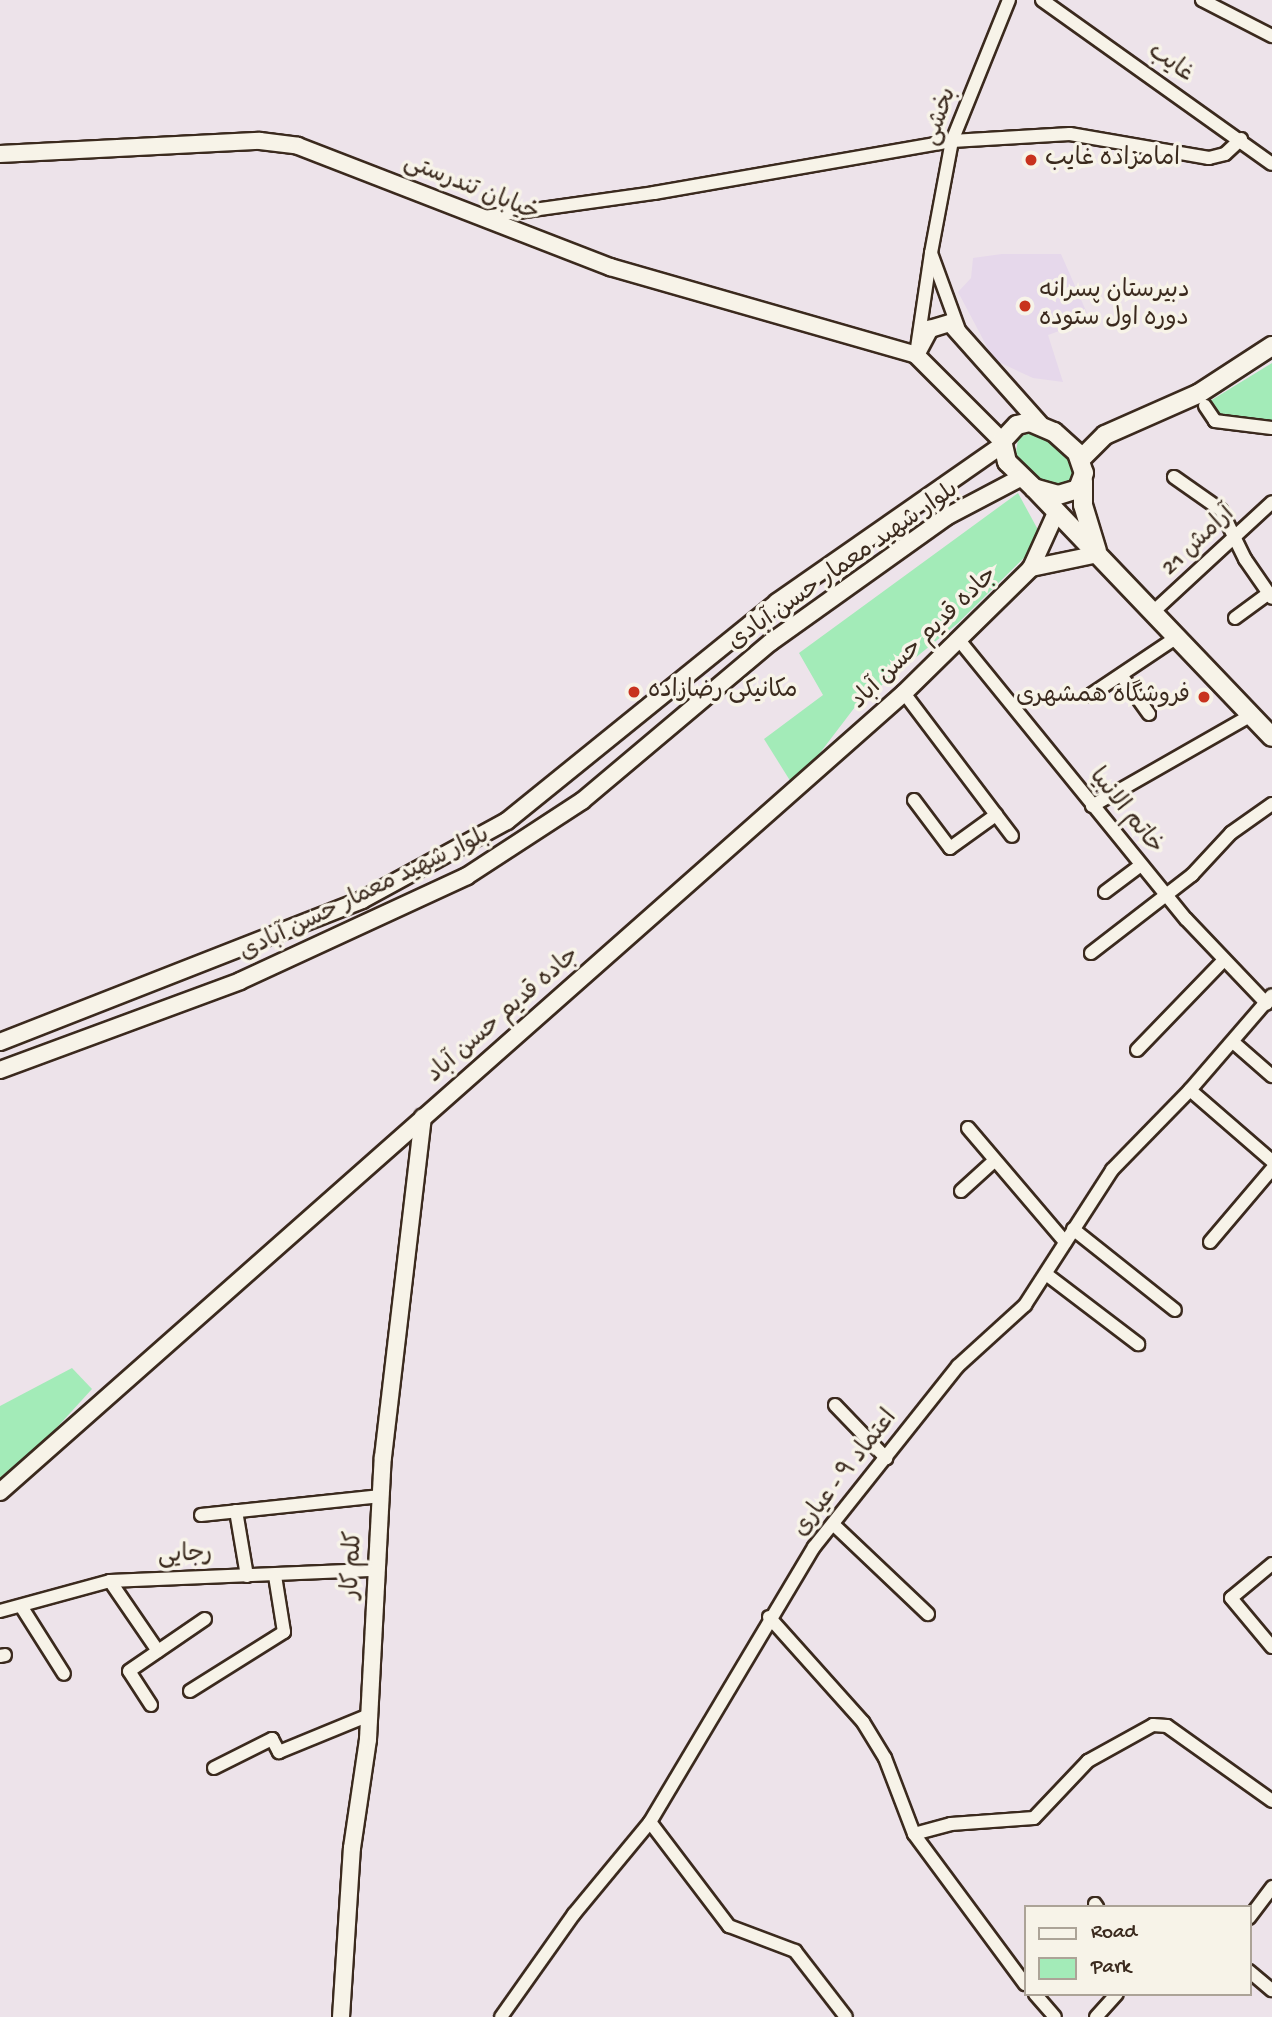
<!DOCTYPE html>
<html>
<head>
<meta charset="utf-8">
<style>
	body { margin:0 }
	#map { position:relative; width:1272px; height:2017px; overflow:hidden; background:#ede3ea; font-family:"Gochi Hand","Playpen Sans Arabic",sans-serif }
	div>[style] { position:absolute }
	.built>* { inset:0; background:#e6d8eb }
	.green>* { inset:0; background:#a3ebb8 }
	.roads { filter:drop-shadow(2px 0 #3b2a1e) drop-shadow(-2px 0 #3b2a1e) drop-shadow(0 2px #3b2a1e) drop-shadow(0 -2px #3b2a1e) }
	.minor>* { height:12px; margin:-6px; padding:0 6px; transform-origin:6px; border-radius:6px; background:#f7f3e8 }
	.tertiary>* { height:16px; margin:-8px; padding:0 8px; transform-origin:8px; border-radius:8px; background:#f7f3e8 }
	.secondary>* { height:18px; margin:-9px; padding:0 9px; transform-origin:9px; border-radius:9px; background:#f7f3e8 }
	.dots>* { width:19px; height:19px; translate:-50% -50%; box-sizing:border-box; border:4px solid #f7f3e8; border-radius:50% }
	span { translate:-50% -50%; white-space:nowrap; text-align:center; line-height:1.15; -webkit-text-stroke:7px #f7f3e8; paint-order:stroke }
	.street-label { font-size:24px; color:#3b2a1e }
	.poi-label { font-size:24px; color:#3b2a1e }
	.left { translate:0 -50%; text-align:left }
	.right { translate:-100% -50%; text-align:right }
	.legend { position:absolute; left:1024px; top:1905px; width:228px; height:91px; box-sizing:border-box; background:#f7f3e8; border:2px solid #aca397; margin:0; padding:9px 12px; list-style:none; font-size:21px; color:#3b2a1e }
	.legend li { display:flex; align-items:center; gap:14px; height:35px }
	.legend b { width:35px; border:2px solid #aca397 }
</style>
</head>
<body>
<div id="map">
	<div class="built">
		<div style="clip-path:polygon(1002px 254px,1061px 254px,1090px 320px,1048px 335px,1063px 382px,1033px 378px,994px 360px,958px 292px,971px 278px,973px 258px)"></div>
	</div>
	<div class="green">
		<div style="clip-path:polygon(1272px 363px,1272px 423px,1259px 418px,1218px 416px,1210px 401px)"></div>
		<div style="clip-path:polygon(1033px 430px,1068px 449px,1075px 472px,1069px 482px,1060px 487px,1038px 484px,1015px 459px,1018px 439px)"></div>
		<div style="clip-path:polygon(1018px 493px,1043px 539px,958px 623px,855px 707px,794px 787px,764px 739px,823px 695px,799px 653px)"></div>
		<div style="clip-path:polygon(72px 1368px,92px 1389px,30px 1457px,0 1479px,0 1406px)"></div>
	</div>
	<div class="roads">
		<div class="minor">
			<div style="left:1042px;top:0;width:282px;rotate:35.5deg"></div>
			<div style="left:1202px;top:0;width:79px;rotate:27.2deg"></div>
			<div style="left:483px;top:217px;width:173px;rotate:-8deg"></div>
			<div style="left:654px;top:193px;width:303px;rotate:-9.9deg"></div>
			<div style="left:952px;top:141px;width:118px;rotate:-3.4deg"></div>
			<div style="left:1070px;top:134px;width:141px;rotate:9.8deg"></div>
			<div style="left:1209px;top:158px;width:16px;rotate:-14deg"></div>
			<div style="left:1225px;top:154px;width:22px;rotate:-43deg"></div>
			<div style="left:931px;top:253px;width:114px;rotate:-79.4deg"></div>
			<div style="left:952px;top:141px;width:152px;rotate:-68deg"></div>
			<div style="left:917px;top:348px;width:96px;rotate:-81.6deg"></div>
			<div style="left:931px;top:253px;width:82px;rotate:70deg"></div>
			<div style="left:1205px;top:406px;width:18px;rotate:56deg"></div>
			<div style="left:1215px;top:421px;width:57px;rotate:7deg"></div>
			<div style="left:1174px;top:477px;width:57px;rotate:35.1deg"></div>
			<div style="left:1221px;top:510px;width:55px;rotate:63.9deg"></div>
			<div style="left:1245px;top:559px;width:47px;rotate:55.3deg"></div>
			<div style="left:1153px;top:612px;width:162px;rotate:-42.7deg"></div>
			<div style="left:1235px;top:618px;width:42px;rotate:-36.3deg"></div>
			<div style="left:959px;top:640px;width:360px;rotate:50.9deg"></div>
			<div style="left:1186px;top:919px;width:117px;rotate:46.4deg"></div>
			<div style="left:1121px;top:675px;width:48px;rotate:54.3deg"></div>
			<div style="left:904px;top:693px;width:179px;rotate:52.9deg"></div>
			<div style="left:1089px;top:696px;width:106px;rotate:-33.8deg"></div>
			<div style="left:914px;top:800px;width:60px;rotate:53.1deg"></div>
			<div style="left:950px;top:848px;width:57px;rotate:-35.7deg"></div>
			<div style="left:1092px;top:806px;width:182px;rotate:-29.7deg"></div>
			<div style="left:1105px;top:892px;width:45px;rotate:-36.9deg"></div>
			<div style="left:1091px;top:953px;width:128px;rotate:-37.7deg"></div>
			<div style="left:1192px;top:875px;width:57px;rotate:-47.1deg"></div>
			<div style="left:1231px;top:833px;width:50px;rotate:-35.3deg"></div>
			<div style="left:1233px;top:1042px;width:52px;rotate:41.1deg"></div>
			<div style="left:1137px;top:1050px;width:125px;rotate:-46deg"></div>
			<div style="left:1190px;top:1090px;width:108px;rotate:40.9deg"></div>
			<div style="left:968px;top:1128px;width:150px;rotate:49.6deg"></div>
			<div style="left:961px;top:1191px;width:45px;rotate:-42.3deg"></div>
			<div style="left:1073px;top:1229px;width:130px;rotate:38.5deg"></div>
			<div style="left:1210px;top:1242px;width:96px;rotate:-49.7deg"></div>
			<div style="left:1046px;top:1274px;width:116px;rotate:37.3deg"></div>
			<div style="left:835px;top:1405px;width:74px;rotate:46.1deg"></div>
			<div style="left:236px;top:1511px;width:66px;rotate:80.4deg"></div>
			<div style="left:201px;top:1515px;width:181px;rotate:-6deg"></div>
			<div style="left:833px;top:1524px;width:131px;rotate:43.5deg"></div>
			<div style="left:1272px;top:1564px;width:53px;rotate:140.3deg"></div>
			<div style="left:1231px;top:1598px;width:64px;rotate:50.1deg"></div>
			<div style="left:110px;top:1581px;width:85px;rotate:55.6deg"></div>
			<div style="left:21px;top:1606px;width:80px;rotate:57.7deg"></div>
			<div style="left:0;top:1611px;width:114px;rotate:-15.3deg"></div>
			<div style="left:110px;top:1581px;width:266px;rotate:-2.4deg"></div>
			<div style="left:769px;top:1617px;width:141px;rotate:48.2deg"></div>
			<div style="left:863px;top:1722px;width:42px;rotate:58.6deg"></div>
			<div style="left:885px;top:1758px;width:81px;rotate:69.1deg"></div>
			<div style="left:914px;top:1834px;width:38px;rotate:-15deg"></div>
			<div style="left:951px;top:1824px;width:83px;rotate:-4.1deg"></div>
			<div style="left:1034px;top:1818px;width:79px;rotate:-46.5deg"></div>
			<div style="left:1088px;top:1761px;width:74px;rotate:-29deg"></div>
			<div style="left:1153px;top:1725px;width:14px;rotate:4deg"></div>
			<div style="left:1167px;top:1726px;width:129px;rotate:35.5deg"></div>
			<div style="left:0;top:1656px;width:5px;rotate:-11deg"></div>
			<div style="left:190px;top:1691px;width:111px;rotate:-32.1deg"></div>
			<div style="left:284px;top:1632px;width:57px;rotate:-99.1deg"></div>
			<div style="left:151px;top:1705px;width:40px;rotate:-122.9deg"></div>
			<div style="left:129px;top:1671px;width:92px;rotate:-34.4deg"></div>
			<div style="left:214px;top:1768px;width:65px;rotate:-26.6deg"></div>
			<div style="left:272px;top:1739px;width:15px;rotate:62deg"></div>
			<div style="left:279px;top:1752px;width:97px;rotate:-22.3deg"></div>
			<div style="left:650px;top:1822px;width:131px;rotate:52.8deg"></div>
			<div style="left:729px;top:1926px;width:71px;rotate:20.7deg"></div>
			<div style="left:795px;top:1951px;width:83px;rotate:52.3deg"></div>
			<div style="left:914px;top:1834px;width:187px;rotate:53.5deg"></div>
			<div style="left:1095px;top:1904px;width:4px;rotate:56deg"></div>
			<div style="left:1249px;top:1918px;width:39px;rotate:-53deg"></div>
			<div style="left:1249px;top:1971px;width:30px;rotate:40deg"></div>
			<div style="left:1035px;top:1994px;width:30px;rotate:49deg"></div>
			<div style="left:501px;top:2017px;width:126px;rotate:-54.7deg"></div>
			<div style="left:574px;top:1914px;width:119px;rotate:-50.4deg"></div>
			<div style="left:650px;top:1822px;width:320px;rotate:-59.2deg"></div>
			<div style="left:814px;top:1547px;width:231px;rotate:-51.5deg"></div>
			<div style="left:958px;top:1366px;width:91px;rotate:-42.3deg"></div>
			<div style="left:1025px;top:1305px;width:161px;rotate:-57.2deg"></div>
			<div style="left:1112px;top:1170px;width:112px;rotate:-45.7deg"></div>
			<div style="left:1190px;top:1090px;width:125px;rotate:-49.2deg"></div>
			<div style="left:1096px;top:2017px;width:31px;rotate:-48deg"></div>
		</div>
		<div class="tertiary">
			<div style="left:0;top:154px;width:260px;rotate:-2.9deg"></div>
			<div style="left:260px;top:141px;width:38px;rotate:7deg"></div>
			<div style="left:298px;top:146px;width:335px;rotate:21.2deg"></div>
			<div style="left:610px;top:267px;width:318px;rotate:16deg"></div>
			<div style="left:916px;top:355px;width:30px;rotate:-62deg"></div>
			<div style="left:930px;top:329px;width:21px;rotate:-17deg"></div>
			<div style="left:950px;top:323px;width:135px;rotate:48.3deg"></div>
			<div style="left:916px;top:355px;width:122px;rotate:45deg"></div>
			<div style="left:1031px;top:568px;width:68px;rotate:-11.8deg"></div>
			<div style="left:0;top:1042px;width:389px;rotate:-21.4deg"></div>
			<div style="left:362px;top:900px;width:165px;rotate:-28.6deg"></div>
			<div style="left:507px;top:821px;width:348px;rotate:-39deg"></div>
			<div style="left:777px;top:602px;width:273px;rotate:-34.9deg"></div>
			<div style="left:0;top:1070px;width:256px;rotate:-20.3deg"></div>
			<div style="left:240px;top:981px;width:250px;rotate:-24.8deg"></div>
			<div style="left:467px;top:876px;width:137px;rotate:-33.1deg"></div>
			<div style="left:582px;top:801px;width:247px;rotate:-40.1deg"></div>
			<div style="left:771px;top:642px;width:215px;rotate:-35.5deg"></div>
			<div style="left:946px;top:517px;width:84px;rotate:-27.8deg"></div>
			<div style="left:0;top:1492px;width:1206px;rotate:-41.47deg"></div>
			<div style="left:904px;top:693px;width:178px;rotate:-44.5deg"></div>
			<div style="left:1031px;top:568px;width:60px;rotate:-65.6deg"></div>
			<div style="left:341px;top:2017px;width:169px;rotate:-86.3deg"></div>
			<div style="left:352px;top:1848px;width:110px;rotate:-81.6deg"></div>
			<div style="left:368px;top:1739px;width:282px;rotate:-87deg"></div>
			<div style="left:383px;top:1457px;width:342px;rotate:-83.3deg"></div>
		</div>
		<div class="secondary">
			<div style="left:1030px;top:422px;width:26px;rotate:23deg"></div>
			<div style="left:1054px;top:432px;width:31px;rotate:42deg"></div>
			<div style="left:1077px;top:453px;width:21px;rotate:71deg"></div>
			<div style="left:1084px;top:473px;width:17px;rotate:111deg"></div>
			<div style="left:1078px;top:489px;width:21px;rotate:163deg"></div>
			<div style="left:1058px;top:495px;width:25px;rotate:-164deg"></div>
			<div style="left:1034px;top:488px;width:37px;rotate:-136deg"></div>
			<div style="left:1007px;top:462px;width:22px;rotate:-103deg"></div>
			<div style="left:1002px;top:441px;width:22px;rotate:-47deg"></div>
			<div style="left:1017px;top:425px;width:13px;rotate:-13deg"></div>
			<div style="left:1081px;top:459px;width:34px;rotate:-45deg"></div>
			<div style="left:1105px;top:435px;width:102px;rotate:-23.8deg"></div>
			<div style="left:1198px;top:394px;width:88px;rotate:-33deg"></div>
			<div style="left:1083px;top:481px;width:24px;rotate:90deg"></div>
			<div style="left:1083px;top:505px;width:48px;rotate:73.1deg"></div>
			<div style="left:1034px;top:488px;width:344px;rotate:46.3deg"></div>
		</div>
	</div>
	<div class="dots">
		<div style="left:1031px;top:160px;background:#c8321e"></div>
		<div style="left:1025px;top:306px;background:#c8321e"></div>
		<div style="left:634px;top:692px;background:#c8321e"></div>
		<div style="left:1204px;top:697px;background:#c8321e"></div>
	</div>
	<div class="street-label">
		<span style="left:1170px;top:64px;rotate:35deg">غایب</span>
		<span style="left:941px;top:117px;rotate:-71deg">بخشی</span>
		<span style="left:471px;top:189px;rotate:22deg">خیابان تندرستی</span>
		<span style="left:1199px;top:542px;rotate:-43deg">آرامش 21</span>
		<span style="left:844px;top:567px;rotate:-35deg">بلوار شهید معمار حسن آبادی</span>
		<span style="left:925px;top:639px;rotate:-44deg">جاده قدیم حسن آباد</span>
		<span style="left:1125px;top:812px;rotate:51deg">خاتم الانبیا</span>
		<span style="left:365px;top:895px;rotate:-26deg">بلوار شهید معمار حسن آبادی</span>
		<span style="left:504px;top:1016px;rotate:-41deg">جاده قدیم حسن آباد</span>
		<span style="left:846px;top:1474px;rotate:-52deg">اعتماد ۹ - عیاری</span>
		<span style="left:185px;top:1556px;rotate:-2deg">رجایی</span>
		<span style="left:354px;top:1565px;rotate:-87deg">کلم کار</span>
	</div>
	<div class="poi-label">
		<span class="left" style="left:1045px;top:160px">امامزاده غایب</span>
		<span class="left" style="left:1039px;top:306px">دبیرستان پسرانه<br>دوره اول ستوده</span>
		<span class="left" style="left:648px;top:692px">مکانیکی رضازاده</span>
		<span class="right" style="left:1190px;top:697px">فروشگاه همشهری</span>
	</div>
	<ul class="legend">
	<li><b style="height:9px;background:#f7f3e8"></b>Road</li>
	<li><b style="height:19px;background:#a3ebb8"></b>Park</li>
	</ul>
</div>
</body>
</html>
